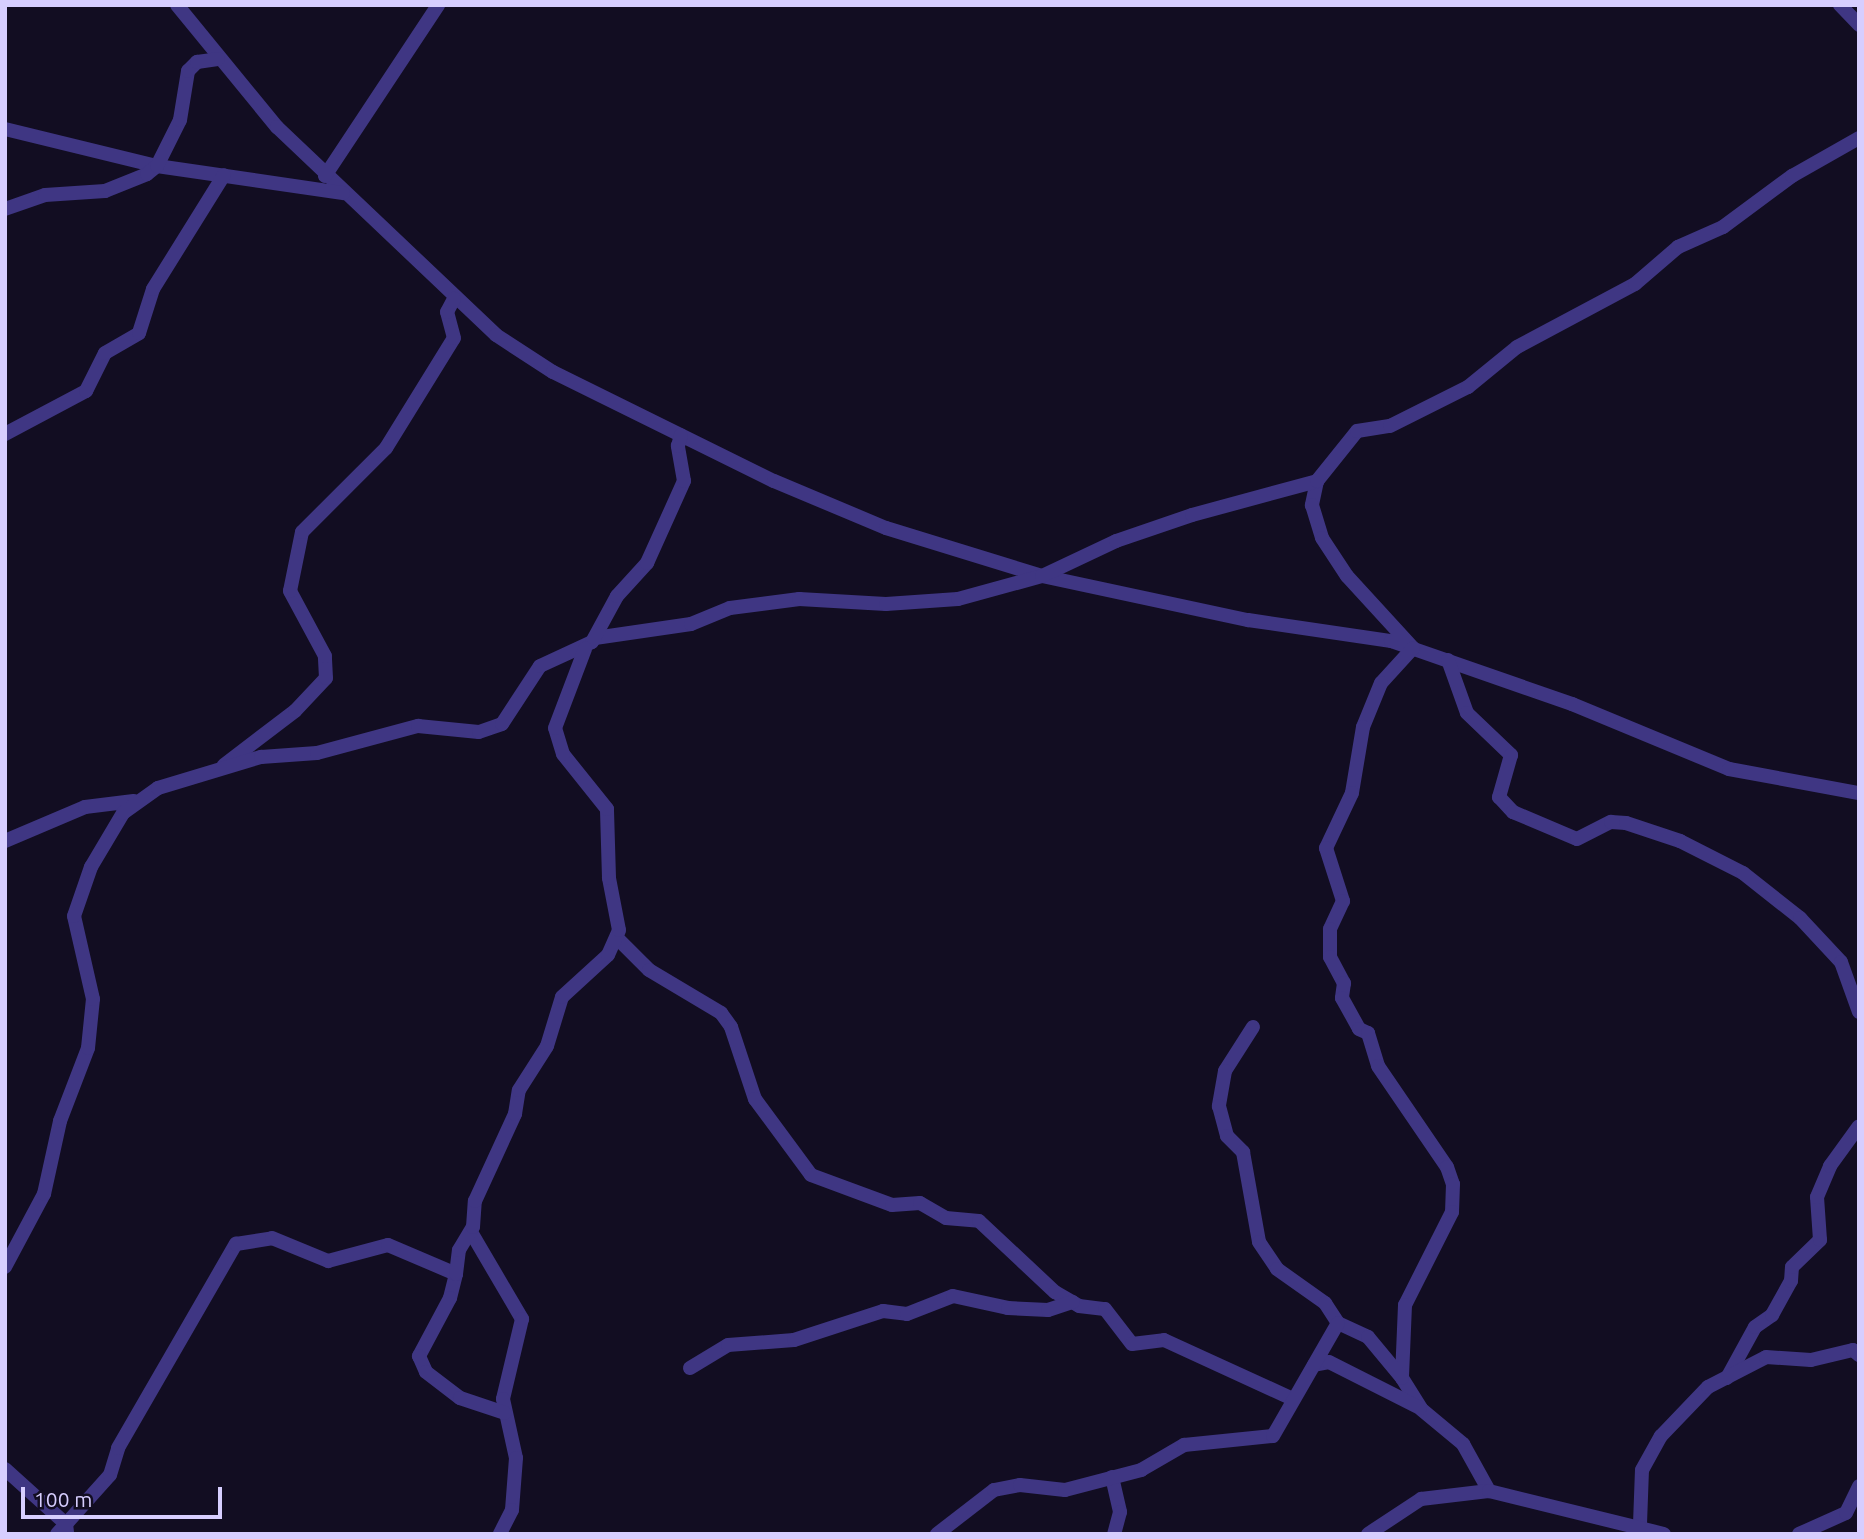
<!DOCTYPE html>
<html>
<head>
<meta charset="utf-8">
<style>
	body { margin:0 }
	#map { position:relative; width:1864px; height:1539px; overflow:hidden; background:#120d22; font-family:Ubuntu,sans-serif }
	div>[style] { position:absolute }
	.minor>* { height:14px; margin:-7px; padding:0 7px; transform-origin:7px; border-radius:7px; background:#3f3683 }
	span { translate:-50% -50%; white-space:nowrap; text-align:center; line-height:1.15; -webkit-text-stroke:5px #120d22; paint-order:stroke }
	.frame { position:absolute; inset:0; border:7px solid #d7ceff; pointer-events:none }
	.scale { position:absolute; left:21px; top:1487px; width:201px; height:32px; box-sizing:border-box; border:4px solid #d7ceff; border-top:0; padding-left:9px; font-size:21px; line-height:24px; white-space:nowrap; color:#d7ceff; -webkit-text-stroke:5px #120d22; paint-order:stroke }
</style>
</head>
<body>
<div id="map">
	<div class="minor">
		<div style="left:177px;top:5px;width:158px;rotate:50.7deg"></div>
		<div style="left:277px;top:127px;width:302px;rotate:43.5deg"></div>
		<div style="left:496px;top:335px;width:68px;rotate:33deg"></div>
		<div style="left:553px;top:372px;width:246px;rotate:26.3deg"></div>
		<div style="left:774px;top:481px;width:121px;rotate:22.8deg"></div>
		<div style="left:886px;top:528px;width:163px;rotate:17.1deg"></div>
		<div style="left:1042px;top:576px;width:211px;rotate:12.1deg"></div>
		<div style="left:1248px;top:620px;width:145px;rotate:8.4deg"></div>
		<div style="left:1391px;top:641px;width:192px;rotate:19.2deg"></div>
		<div style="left:1572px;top:704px;width:170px;rotate:22.5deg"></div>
		<div style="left:1729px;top:769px;width:132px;rotate:10.5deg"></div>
		<div style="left:1840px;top:5px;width:28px;rotate:46deg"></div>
		<div style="left:5px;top:129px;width:156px;rotate:13.7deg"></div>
		<div style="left:157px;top:166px;width:188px;rotate:8.3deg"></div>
		<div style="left:325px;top:176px;width:205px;rotate:-56.5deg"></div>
		<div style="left:5px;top:209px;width:42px;rotate:-19.3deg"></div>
		<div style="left:45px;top:195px;width:60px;rotate:-3.8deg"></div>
		<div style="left:105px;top:191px;width:45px;rotate:-22deg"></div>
		<div style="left:147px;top:174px;width:13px;rotate:-39deg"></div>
		<div style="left:157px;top:166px;width:51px;rotate:-63.4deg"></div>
		<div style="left:180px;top:120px;width:50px;rotate:-80.7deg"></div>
		<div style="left:188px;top:71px;width:13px;rotate:-45deg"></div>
		<div style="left:197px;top:62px;width:21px;rotate:-8deg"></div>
		<div style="left:5px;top:434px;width:92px;rotate:-28deg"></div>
		<div style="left:86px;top:391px;width:42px;rotate:-63.4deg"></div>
		<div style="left:105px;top:353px;width:39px;rotate:-30deg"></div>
		<div style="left:139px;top:333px;width:46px;rotate:-72.3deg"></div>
		<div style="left:153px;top:289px;width:134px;rotate:-58.1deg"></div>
		<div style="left:1317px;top:481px;width:25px;rotate:102deg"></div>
		<div style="left:1312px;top:505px;width:34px;rotate:73deg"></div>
		<div style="left:1322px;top:538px;width:45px;rotate:56.7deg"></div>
		<div style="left:1347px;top:576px;width:98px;rotate:47.5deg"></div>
		<div style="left:1413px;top:648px;width:47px;rotate:132.4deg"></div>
		<div style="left:1381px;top:683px;width:48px;rotate:112.2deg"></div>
		<div style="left:1363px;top:727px;width:67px;rotate:99.5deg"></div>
		<div style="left:1352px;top:793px;width:61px;rotate:115.3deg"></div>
		<div style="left:1326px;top:848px;width:56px;rotate:72.2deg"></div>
		<div style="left:1343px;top:901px;width:31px;rotate:115deg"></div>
		<div style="left:1330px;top:929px;width:28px;rotate:90deg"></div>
		<div style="left:1330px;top:957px;width:30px;rotate:62deg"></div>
		<div style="left:1344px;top:983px;width:15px;rotate:98deg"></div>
		<div style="left:1342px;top:998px;width:35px;rotate:61deg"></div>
		<div style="left:1359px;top:1029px;width:10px;rotate:24deg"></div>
		<div style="left:1368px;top:1033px;width:34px;rotate:73deg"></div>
		<div style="left:1378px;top:1066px;width:122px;rotate:55.7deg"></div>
		<div style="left:1447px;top:1167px;width:18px;rotate:71deg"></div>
		<div style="left:1453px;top:1184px;width:28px;rotate:92deg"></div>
		<div style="left:1452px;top:1212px;width:104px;rotate:116.8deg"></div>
		<div style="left:1405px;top:1305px;width:73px;rotate:92.4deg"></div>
		<div style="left:1402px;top:1378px;width:36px;rotate:58deg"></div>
		<div style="left:1421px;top:1409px;width:55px;rotate:39.8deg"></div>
		<div style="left:1463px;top:1444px;width:54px;rotate:61deg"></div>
		<div style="left:595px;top:638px;width:97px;rotate:-8.3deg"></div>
		<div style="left:691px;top:624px;width:42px;rotate:-22.3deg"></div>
		<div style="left:730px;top:608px;width:70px;rotate:-7.4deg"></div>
		<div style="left:799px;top:599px;width:87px;rotate:3.3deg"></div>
		<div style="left:886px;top:604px;width:72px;rotate:-4deg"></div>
		<div style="left:958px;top:599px;width:87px;rotate:-15.3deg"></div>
		<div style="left:1042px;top:576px;width:82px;rotate:-25.3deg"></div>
		<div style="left:1116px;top:541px;width:80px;rotate:-18.9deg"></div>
		<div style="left:1192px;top:515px;width:130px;rotate:-15.2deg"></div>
		<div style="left:1317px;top:481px;width:64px;rotate:-51.3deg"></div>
		<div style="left:1357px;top:431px;width:33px;rotate:-9deg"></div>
		<div style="left:1390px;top:426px;width:87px;rotate:-26.6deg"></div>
		<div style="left:1468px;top:387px;width:63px;rotate:-39.2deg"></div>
		<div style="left:1517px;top:347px;width:134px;rotate:-28.1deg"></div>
		<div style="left:1635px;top:284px;width:57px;rotate:-40.7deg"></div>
		<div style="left:1678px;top:247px;width:49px;rotate:-24deg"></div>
		<div style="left:1723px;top:227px;width:86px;rotate:-36.5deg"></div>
		<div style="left:1792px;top:176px;width:77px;rotate:-29.6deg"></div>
		<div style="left:1448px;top:660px;width:56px;rotate:70.3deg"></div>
		<div style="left:1467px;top:713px;width:61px;rotate:43.7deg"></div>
		<div style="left:1511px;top:755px;width:44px;rotate:105.9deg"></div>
		<div style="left:1499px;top:797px;width:21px;rotate:47deg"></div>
		<div style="left:1513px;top:812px;width:69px;rotate:22.9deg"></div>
		<div style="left:1577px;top:839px;width:38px;rotate:-27deg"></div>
		<div style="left:1611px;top:822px;width:15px;rotate:4deg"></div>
		<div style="left:1626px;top:823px;width:57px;rotate:18.4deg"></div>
		<div style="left:1680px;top:841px;width:71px;rotate:26.9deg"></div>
		<div style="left:1743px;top:873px;width:73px;rotate:38.3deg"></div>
		<div style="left:1800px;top:918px;width:60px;rotate:47deg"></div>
		<div style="left:1841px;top:962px;width:53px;rotate:70.2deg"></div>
		<div style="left:224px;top:765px;width:89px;rotate:-37.3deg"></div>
		<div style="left:295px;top:711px;width:45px;rotate:-46.8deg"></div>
		<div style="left:326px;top:678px;width:22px;rotate:-93deg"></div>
		<div style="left:325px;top:656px;width:74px;rotate:-118.3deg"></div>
		<div style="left:290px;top:591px;width:60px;rotate:-78.5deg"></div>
		<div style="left:302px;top:532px;width:119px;rotate:-45deg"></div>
		<div style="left:386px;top:448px;width:129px;rotate:-58.3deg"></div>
		<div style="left:454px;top:338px;width:27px;rotate:-105deg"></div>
		<div style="left:447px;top:312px;width:15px;rotate:-62deg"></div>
		<div style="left:5px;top:841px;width:87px;rotate:-23deg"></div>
		<div style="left:85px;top:807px;width:49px;rotate:-7deg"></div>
		<div style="left:617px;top:938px;width:45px;rotate:45deg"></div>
		<div style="left:649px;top:970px;width:84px;rotate:30.8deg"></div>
		<div style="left:721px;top:1013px;width:17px;rotate:54deg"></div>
		<div style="left:731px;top:1027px;width:76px;rotate:71.6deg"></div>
		<div style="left:755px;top:1099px;width:94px;rotate:53.6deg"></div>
		<div style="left:811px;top:1175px;width:86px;rotate:20.3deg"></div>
		<div style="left:892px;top:1205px;width:28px;rotate:-4deg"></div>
		<div style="left:920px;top:1203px;width:30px;rotate:30deg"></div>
		<div style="left:946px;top:1218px;width:33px;rotate:5deg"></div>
		<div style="left:979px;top:1221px;width:104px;rotate:43.1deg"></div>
		<div style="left:1055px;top:1292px;width:28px;rotate:30deg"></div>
		<div style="left:1079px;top:1306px;width:26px;rotate:7deg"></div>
		<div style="left:1105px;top:1309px;width:44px;rotate:52.4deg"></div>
		<div style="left:1132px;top:1344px;width:32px;rotate:-7deg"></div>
		<div style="left:1164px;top:1340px;width:142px;rotate:24.6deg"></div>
		<div style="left:1253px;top:1027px;width:52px;rotate:122.5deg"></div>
		<div style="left:1225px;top:1071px;width:36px;rotate:100deg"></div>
		<div style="left:1219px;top:1106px;width:31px;rotate:75deg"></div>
		<div style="left:1227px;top:1136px;width:23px;rotate:45deg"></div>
		<div style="left:1243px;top:1152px;width:91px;rotate:79.9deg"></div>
		<div style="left:1259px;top:1242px;width:32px;rotate:56deg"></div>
		<div style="left:1277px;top:1269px;width:59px;rotate:35.3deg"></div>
		<div style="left:1325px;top:1303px;width:24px;rotate:57deg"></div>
		<div style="left:1338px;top:1323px;width:33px;rotate:25deg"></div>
		<div style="left:1368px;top:1337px;width:53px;rotate:50.3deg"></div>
		<div style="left:471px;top:1232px;width:101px;rotate:59.6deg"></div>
		<div style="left:522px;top:1319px;width:82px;rotate:103.4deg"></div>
		<div style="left:503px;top:1399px;width:60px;rotate:77.6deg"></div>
		<div style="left:516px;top:1458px;width:52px;rotate:94.4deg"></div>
		<div style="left:512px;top:1510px;width:27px;rotate:117deg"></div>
		<div style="left:5px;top:1267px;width:83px;rotate:-61.9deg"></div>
		<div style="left:44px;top:1194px;width:75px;rotate:-77.6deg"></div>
		<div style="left:60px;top:1121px;width:78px;rotate:-69deg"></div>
		<div style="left:88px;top:1048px;width:49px;rotate:-84.2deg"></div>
		<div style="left:93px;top:999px;width:85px;rotate:-102.9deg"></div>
		<div style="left:74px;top:916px;width:52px;rotate:-70.9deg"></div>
		<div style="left:91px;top:867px;width:63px;rotate:-59.3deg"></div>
		<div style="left:123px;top:813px;width:43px;rotate:-35.5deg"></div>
		<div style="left:158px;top:788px;width:108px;rotate:-16.8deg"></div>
		<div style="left:261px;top:757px;width:56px;rotate:-4.1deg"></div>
		<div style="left:317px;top:753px;width:105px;rotate:-15deg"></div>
		<div style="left:418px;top:726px;width:61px;rotate:5.6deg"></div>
		<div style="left:479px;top:732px;width:24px;rotate:-19deg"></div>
		<div style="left:502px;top:724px;width:69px;rotate:-56.8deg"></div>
		<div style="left:540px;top:666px;width:57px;rotate:-24.8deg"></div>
		<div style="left:592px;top:642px;width:52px;rotate:-61.5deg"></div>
		<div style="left:617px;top:596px;width:45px;rotate:-47.7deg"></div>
		<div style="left:647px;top:563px;width:90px;rotate:-65.7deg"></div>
		<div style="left:684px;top:481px;width:36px;rotate:-100deg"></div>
		<div style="left:678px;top:446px;width:11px;rotate:-75deg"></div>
		<div style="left:456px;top:1274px;width:25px;rotate:104deg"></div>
		<div style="left:450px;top:1298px;width:66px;rotate:118.1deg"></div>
		<div style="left:419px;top:1356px;width:17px;rotate:66deg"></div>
		<div style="left:426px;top:1372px;width:43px;rotate:37.4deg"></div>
		<div style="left:460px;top:1398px;width:47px;rotate:18.4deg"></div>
		<div style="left:1314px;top:1365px;width:15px;rotate:-11deg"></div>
		<div style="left:1329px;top:1362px;width:102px;rotate:26.8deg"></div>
		<div style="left:690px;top:1368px;width:44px;rotate:-31.2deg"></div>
		<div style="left:728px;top:1345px;width:66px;rotate:-4.3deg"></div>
		<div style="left:794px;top:1340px;width:94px;rotate:-18deg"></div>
		<div style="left:883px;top:1311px;width:24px;rotate:7deg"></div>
		<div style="left:907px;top:1314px;width:49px;rotate:-21.4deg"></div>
		<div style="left:953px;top:1296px;width:56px;rotate:12.3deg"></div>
		<div style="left:1008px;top:1308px;width:40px;rotate:2.9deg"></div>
		<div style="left:1048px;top:1310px;width:26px;rotate:-18deg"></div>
		<div style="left:1727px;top:1378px;width:58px;rotate:-61.2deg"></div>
		<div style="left:1755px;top:1327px;width:21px;rotate:-35deg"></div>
		<div style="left:1772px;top:1315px;width:39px;rotate:-61deg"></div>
		<div style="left:1791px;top:1281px;width:14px;rotate:-86deg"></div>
		<div style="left:1792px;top:1267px;width:39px;rotate:-44deg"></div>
		<div style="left:1820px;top:1240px;width:43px;rotate:-94deg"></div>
		<div style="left:1817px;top:1197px;width:34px;rotate:-67deg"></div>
		<div style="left:1830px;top:1166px;width:49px;rotate:-54.1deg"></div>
		<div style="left:5px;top:1469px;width:82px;rotate:42deg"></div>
		<div style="left:66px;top:1524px;width:8px;rotate:83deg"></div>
		<div style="left:1112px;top:1477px;width:36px;rotate:77deg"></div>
		<div style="left:1120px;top:1512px;width:23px;rotate:105deg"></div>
		<div style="left:1640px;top:1524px;width:54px;rotate:-87.9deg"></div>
		<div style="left:1642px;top:1470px;width:39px;rotate:-61deg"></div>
		<div style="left:1661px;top:1436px;width:68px;rotate:-46.2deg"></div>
		<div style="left:1708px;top:1387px;width:65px;rotate:-27.3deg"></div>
		<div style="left:1766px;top:1357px;width:45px;rotate:3.8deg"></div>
		<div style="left:1811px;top:1360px;width:43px;rotate:-13.4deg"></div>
		<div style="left:1853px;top:1350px;width:8px;rotate:40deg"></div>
		<div style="left:57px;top:1534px;width:79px;rotate:-48.1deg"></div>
		<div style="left:110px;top:1475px;width:28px;rotate:-73deg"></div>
		<div style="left:118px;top:1448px;width:236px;rotate:-60deg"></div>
		<div style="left:236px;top:1244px;width:36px;rotate:-9deg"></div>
		<div style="left:272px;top:1238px;width:61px;rotate:22.3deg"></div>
		<div style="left:328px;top:1261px;width:62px;rotate:-14.9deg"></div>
		<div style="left:388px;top:1245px;width:74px;rotate:23.1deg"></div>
		<div style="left:456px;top:1274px;width:24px;rotate:-83deg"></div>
		<div style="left:459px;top:1250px;width:27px;rotate:-59deg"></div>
		<div style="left:473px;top:1227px;width:26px;rotate:-86deg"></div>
		<div style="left:475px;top:1201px;width:96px;rotate:-65.3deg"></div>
		<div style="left:515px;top:1114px;width:24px;rotate:-81deg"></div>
		<div style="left:519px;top:1090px;width:52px;rotate:-57.5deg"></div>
		<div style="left:547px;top:1046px;width:51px;rotate:-73deg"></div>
		<div style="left:562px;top:997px;width:62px;rotate:-42.4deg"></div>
		<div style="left:608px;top:955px;width:27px;rotate:-66deg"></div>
		<div style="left:619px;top:930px;width:53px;rotate:-100.9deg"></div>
		<div style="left:609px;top:878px;width:69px;rotate:-91.7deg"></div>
		<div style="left:607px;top:809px;width:70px;rotate:-128.7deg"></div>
		<div style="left:563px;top:754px;width:27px;rotate:-107deg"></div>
		<div style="left:555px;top:728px;width:85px;rotate:-69.2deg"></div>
		<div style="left:937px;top:1534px;width:72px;rotate:-37.7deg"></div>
		<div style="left:994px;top:1490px;width:26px;rotate:-11deg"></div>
		<div style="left:1020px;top:1485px;width:45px;rotate:6.3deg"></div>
		<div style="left:1065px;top:1490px;width:79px;rotate:-14.7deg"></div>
		<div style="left:1141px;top:1470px;width:50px;rotate:-30.2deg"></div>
		<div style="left:1184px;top:1445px;width:89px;rotate:-5.8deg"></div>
		<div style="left:1273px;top:1436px;width:130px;rotate:-60.1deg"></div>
		<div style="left:1368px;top:1534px;width:64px;rotate:-33.4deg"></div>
		<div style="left:1421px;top:1499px;width:68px;rotate:-6.7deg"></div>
		<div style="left:1489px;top:1491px;width:180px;rotate:13.8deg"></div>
		<div style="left:1799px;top:1534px;width:51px;rotate:-24.1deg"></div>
		<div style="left:1846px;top:1513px;width:30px;rotate:-64deg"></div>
	</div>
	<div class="frame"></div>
	<div class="scale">100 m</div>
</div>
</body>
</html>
